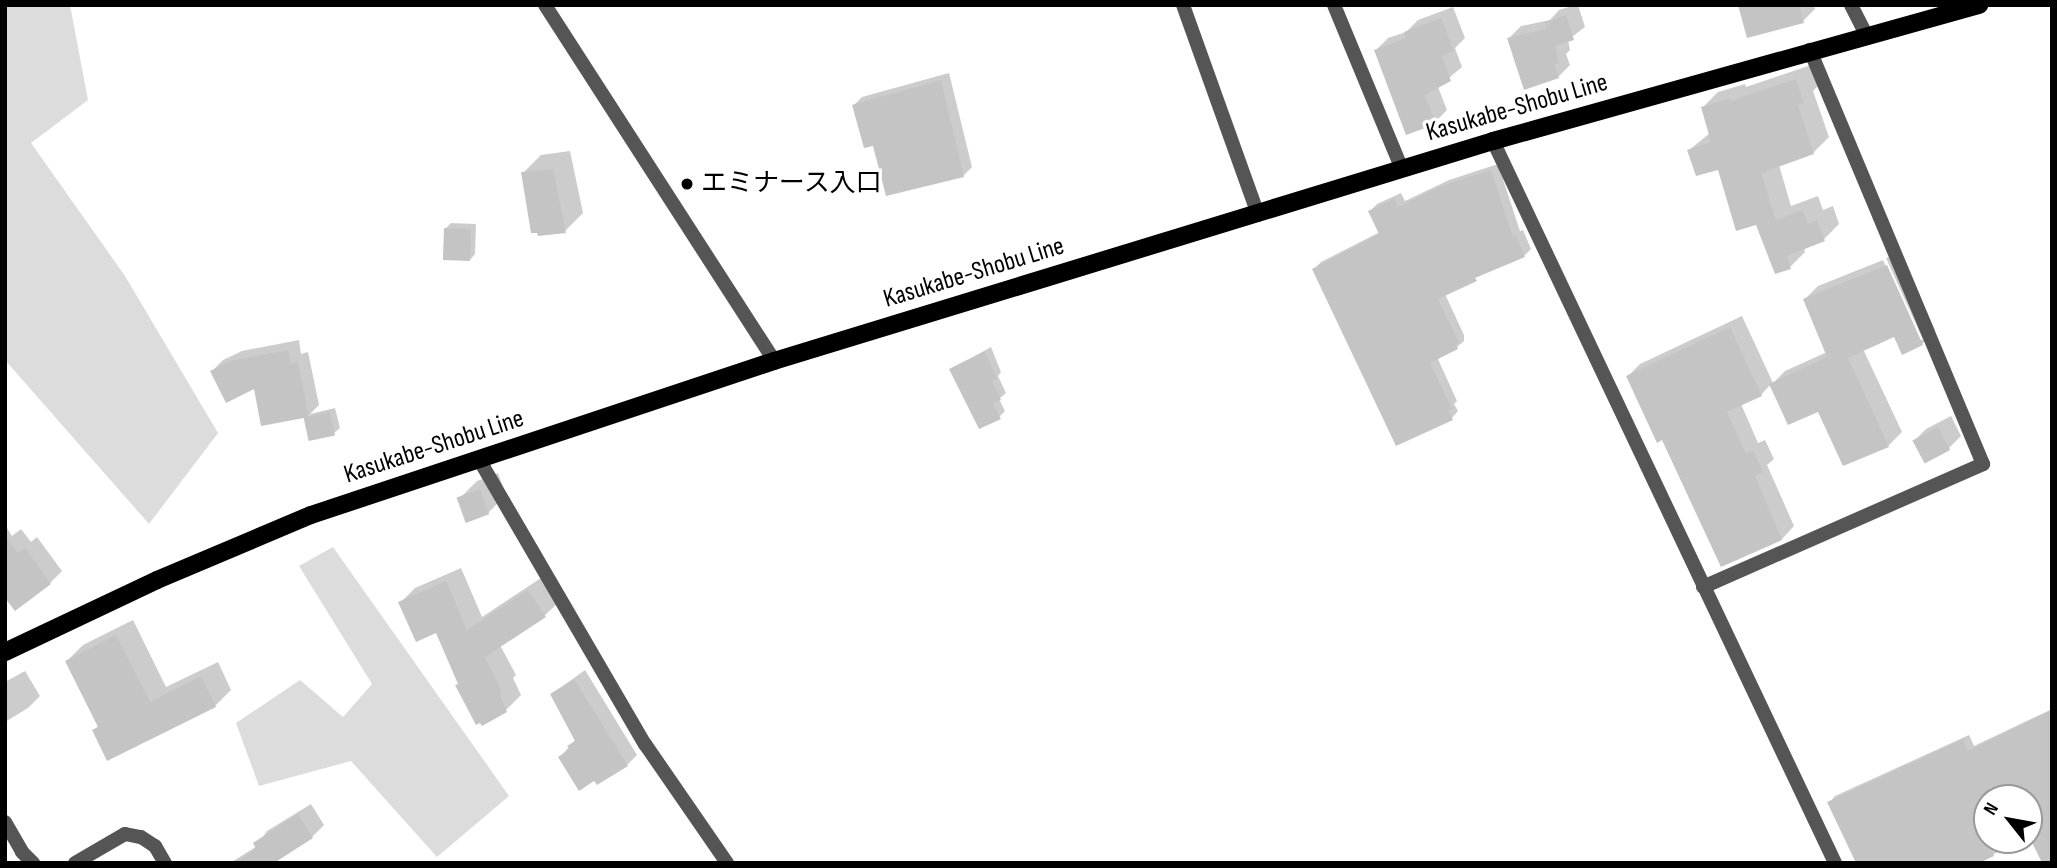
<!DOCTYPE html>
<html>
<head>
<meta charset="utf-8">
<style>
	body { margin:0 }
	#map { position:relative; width:2057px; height:868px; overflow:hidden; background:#fff; font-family:"Sofia Sans Condensed","Noto Sans JP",sans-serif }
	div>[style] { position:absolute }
	.green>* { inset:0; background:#dcdcdc }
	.shadow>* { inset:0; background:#0003 }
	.building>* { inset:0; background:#c4c4c4; transform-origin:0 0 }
	.minor>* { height:14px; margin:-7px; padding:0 7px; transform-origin:7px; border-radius:7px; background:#555 }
	.tertiary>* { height:14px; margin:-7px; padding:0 7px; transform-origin:7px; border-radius:7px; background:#555 }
	.primary>* { height:18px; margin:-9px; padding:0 9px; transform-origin:9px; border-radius:9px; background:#000 }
	.dots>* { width:19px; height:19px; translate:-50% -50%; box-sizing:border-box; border:4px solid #fff; border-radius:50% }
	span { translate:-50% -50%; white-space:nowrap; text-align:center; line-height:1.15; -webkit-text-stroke:7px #fff; paint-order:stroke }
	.street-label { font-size:26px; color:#000 }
	.poi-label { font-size:26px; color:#000 }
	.left { translate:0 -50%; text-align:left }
	.frame { position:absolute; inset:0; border:7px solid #000; pointer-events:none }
	.north { position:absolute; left:1973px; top:784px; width:70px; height:70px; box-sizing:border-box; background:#fff; border:2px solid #999; border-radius:50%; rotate:301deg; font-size:19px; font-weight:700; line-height:28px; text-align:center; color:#000 }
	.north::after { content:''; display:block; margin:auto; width:24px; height:32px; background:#000; clip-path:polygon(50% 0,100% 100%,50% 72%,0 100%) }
</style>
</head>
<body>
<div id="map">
	<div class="green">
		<div style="clip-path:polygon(5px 5px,70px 5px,88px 100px,31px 143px,125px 276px,218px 433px,149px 524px,5px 360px)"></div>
		<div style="clip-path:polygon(333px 547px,509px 796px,437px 857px,351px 761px,259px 786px,236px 723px,300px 680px,343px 717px,372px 684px,299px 566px)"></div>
	</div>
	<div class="shadow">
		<div style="clip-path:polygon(1575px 5px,1578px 5px,1585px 27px,1568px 40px,1570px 50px,1566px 54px,1570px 65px,1558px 77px,1509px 38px,1521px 26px,1550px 20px,1559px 10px)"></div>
		<div style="clip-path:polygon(1740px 5px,1814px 5px,1815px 9px,1803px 21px)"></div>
		<div style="clip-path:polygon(1453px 7px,1465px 38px,1455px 48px,1462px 67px,1438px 87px,1447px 110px,1435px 122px,1376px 50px,1388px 38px,1406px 32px,1418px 20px)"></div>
		<div style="clip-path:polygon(1811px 65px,1818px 86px,1813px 91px,1829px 137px,1813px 153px,1779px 165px,1791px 206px,1818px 196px,1823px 210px,1833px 206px,1839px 224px,1824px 239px,1804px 247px,1805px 252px,1790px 267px,1719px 168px,1689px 150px,1710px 133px,1703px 107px,1718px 92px,1745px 84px,1746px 87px)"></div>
		<div style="clip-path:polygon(949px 73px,972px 167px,963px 176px,875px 144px,854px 105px,862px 97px)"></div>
		<div style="clip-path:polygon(570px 151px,583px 213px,565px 231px,523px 173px,541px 155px)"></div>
		<div style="clip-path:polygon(1498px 164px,1520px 231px,1523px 230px,1531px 249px,1524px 256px,1481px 273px,1445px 294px,1464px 335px,1464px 341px,1457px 347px,1437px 357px,1457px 401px,1454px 404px,1458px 411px,1452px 418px,1314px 269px,1321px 262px,1380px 232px,1370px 211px,1377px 204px,1401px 193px,1405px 201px,1449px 180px)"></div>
		<div style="clip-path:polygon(451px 223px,476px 224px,475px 254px,470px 260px,446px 228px)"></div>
		<div style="clip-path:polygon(1901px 253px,1935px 330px,1922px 344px,1894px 335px,1863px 349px,1902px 432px,1888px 446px,1771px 384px,1761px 395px,1741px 404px,1758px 443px,1765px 440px,1774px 459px,1767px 465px,1794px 526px,1782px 539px,1722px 565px,1663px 438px,1628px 376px,1640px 364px,1742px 316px,1773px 383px,1785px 371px,1827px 352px,1805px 299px,1818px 286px,1883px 260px,1919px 340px,1923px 340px,1886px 258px)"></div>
		<div style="clip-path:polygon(299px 340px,301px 354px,308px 352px,319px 405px,310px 414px,335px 408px,340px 428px,334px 433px,306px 419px,310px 415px,262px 424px,255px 387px,212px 371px,223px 360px,242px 351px)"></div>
		<div style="clip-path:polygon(991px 347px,1001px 372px,998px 376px,1006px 393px,999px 399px,1005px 411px,999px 417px,952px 369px)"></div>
		<div style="clip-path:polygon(1951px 416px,1961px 436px,1949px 448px,1924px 461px,1914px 441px,1926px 429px)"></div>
		<div style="clip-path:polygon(498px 473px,506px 495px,488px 513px,459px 499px,477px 481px)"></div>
		<div style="clip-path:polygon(5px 525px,12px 536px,21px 529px,31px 542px,37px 537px,62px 571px,50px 583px,5px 595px)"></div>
		<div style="clip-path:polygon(461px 568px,482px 617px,544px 576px,560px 601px,545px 615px,500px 645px,516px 675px,513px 678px,521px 695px,506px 710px,482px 724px,460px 684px,437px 631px,400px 603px,415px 588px)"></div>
		<div style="clip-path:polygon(133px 620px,166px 687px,218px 662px,231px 690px,215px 706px,94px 731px,99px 725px,67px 661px,83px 645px)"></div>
		<div style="clip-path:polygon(585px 670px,637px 755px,627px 765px,560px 757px,576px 739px,552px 694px)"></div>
		<div style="clip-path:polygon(25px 671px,40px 696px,28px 708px,5px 722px,5px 682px)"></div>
		<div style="clip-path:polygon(2052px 709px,2052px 863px,2029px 838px,2029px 798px,1987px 798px,1987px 840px,2024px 840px,1975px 863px,1830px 802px,1835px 796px,1969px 735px,1974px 746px)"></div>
		<div style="clip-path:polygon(311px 804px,324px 825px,312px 837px,271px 863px,230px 863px,257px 846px,267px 831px)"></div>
	</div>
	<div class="building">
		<div style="clip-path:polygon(1738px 5px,1799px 5px,1804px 23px,1747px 38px)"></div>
		<div style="clip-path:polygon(1566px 15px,1574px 40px,1555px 46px,1559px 63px,1554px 64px,1559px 78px,1524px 90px,1507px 38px,1547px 29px,1545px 22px)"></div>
		<div style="clip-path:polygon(1441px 18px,1454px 51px,1442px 56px,1451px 81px,1425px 95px,1436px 124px,1406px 135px,1374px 50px,1406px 38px,1404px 32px)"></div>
		<div style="clip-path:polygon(1796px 79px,1804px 103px,1798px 105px,1814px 154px,1761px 173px,1776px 220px,1803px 210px,1808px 224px,1817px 220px,1825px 241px,1787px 256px,1791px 269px,1775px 274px,1756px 225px,1736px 231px,1718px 170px,1696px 176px,1687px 150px,1711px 142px,1701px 107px,1730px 98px,1731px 101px)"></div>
		<div style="clip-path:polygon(941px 80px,964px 177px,886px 196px,873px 146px,864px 148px,852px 105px)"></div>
		<div style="clip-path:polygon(553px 169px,566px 233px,538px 236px,537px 233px,531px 233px,521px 172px)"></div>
		<div style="clip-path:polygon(1491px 170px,1513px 237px,1516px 236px,1525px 257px,1475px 278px,1477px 281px,1438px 299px,1459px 343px,1456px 344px,1458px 349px,1430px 363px,1452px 409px,1448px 410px,1453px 420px,1396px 446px,1312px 269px,1379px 234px,1368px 211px,1394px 199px,1398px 207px,1441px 186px)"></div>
		<div style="left:444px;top:228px;width:27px;height:32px;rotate:2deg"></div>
		<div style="clip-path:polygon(1887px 265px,1923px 345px,1902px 355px,1894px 337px,1848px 358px,1889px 447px,1843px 466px,1818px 412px,1788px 425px,1769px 384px,1827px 357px,1803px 299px)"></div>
		<div style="clip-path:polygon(1730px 327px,1762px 396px,1727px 412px,1746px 454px,1753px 451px,1763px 472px,1755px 476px,1782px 540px,1721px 567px,1662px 440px,1657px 443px,1626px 376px)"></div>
		<div style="clip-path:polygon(288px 350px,291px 364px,298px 362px,309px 417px,261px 426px,254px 389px,226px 403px,210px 371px,230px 361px)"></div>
		<div style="clip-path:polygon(985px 351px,997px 379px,992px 381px,1001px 400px,993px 403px,1001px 419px,979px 429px,949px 369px)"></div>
		<div style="left:330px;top:412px;width:24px;height:27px;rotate:78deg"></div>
		<div style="left:1938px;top:427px;width:26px;height:29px;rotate:62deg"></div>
		<div style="left:480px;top:489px;width:27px;height:25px;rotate:70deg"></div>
		<div style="clip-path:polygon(5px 535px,18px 553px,25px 548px,51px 584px,15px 611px,5px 598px)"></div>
		<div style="clip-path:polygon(446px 581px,467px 630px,528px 590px,546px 617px,485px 657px,502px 692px,499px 693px,507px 712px,482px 726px,480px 723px,476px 725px,455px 685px,458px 684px,436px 633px,416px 642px,398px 602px)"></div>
		<div style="clip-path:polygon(116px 635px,150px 702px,201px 676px,216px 707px,107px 761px,92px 730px,98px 727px,65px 661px)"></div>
		<div style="clip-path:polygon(574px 679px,628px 766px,597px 785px,594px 781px,579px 791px,558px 757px,570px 749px,567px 746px,575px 741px,550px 694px)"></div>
		<div style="clip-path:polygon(2052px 710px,2052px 863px,2042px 863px,2029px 836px,2029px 798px,1987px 798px,1987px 840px,1994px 856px,1979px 863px,1856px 863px,1827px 802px,1963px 739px,1968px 751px)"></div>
		<div style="clip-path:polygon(298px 814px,313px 838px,274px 863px,234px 863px,256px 849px,253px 843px)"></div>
	</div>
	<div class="minor">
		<div style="left:1183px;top:5px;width:223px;rotate:70.3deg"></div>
		<div style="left:1334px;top:5px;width:178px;rotate:67.5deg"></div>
		<div style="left:1493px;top:141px;width:799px;rotate:64.65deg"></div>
		<div style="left:480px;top:461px;width:328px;rotate:59.8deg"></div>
		<div style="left:645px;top:744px;width:145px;rotate:55.4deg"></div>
		<div style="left:1703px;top:587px;width:306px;rotate:-23.7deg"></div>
		<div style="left:1983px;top:464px;width:449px;rotate:-112.7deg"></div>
		<div style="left:5px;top:822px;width:34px;rotate:60deg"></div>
		<div style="left:22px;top:852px;width:16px;rotate:45deg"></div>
		<div style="left:75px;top:863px;width:58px;rotate:-30.1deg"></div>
		<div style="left:125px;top:834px;width:16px;rotate:11deg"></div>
		<div style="left:141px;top:837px;width:17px;rotate:33deg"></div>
		<div style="left:155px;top:846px;width:20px;rotate:60deg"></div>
	</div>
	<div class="tertiary">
		<div style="left:545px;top:5px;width:423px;rotate:57.2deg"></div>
		<div style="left:1851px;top:5px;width:34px;rotate:63deg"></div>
	</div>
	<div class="primary">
		<div style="left:5px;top:652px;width:168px;rotate:-25.3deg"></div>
		<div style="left:157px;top:580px;width:167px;rotate:-22.9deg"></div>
		<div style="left:311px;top:515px;width:488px;rotate:-18.4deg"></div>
		<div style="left:774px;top:361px;width:752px;rotate:-17.01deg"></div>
		<div style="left:1493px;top:141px;width:505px;rotate:-15.63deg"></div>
	</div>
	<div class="dots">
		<div style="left:687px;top:184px;background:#000"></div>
	</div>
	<div class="street-label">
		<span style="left:1517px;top:108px;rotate:-16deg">Kasukabe-Shobu Line</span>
		<span style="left:974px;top:273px;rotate:-17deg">Kasukabe-Shobu Line</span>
		<span style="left:434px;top:447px;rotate:-18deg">Kasukabe-Shobu Line</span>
	</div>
	<div class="poi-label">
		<span class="left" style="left:701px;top:184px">エミナース入口</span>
	</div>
	<div class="frame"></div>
	<div class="north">N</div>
</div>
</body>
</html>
